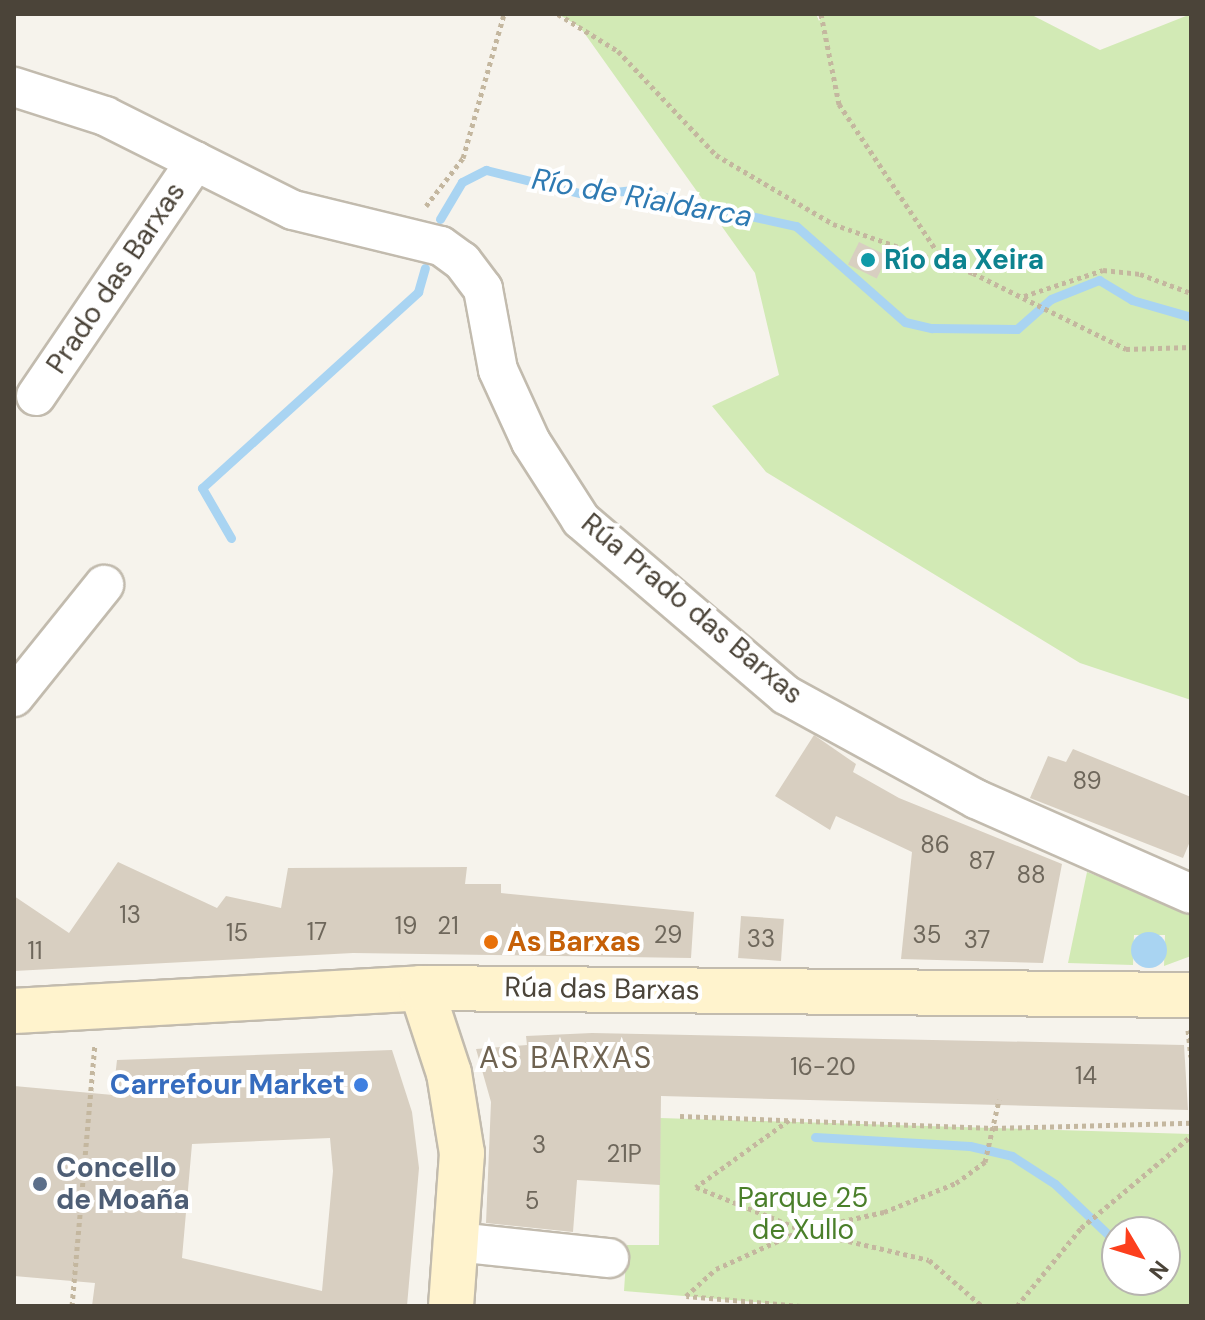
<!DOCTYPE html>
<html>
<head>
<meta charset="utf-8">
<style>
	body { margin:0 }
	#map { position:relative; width:1205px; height:1320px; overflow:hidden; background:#f6f3ec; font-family:"DM Sans",sans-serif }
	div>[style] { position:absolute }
	.green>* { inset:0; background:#d2eab5 }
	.water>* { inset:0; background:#a9d4f2 }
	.round { border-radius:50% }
	.stream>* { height:9px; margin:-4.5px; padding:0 4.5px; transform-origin:4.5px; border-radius:4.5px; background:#a9d4f2 }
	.building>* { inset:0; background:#d8cfc1; transform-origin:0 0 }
	.path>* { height:5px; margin-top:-2.5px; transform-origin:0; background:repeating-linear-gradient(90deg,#c4b79f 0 4px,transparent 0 8px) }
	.roads { filter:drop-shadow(2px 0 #c2bbae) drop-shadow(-2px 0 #c2bbae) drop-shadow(0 2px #c2bbae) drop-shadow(0 -2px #c2bbae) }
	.street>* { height:38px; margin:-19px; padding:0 19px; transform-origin:19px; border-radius:19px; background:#fff }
	.secondary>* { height:44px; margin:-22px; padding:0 22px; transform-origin:22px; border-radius:22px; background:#fff3cd }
	.dots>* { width:22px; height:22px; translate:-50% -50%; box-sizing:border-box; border:4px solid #fff; border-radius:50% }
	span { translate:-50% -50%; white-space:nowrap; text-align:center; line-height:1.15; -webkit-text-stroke:8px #fff; paint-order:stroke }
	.number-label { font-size:24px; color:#6e675b }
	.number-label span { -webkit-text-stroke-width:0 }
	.culture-label { font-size:28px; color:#0d838f; font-weight:700 }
	.left { translate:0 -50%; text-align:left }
	.street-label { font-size:28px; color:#4b4439 }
	.food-label { font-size:28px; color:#c56008; font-weight:700 }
	.shop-label { font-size:28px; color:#366cbe; font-weight:700 }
	.right { translate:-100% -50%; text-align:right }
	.service-label { font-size:28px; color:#4e5e75; font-weight:700 }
	.park-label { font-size:28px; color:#4a7f2a }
	.water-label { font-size:30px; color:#2e7ab2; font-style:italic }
	.neighbourhood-label { font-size:30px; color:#6e6250; letter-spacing:2px }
	.frame { position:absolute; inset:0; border:16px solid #4b4439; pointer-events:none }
	.north { position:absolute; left:1101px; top:1216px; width:80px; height:80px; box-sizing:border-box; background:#fff; border:2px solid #b7b4b0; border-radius:50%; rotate:128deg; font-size:22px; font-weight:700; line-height:32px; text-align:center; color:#4b4439 }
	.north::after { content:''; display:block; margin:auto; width:28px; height:36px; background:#fc3f1d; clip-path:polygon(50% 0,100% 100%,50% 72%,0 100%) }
</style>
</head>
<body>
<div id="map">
	<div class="green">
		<div style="clip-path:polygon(558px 14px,816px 14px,819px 21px,824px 14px,1030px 14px,1100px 50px,1191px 14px,1191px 700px,1080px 663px,766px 472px,712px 406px,779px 375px,755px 273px,580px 27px)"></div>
		<div style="clip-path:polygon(1087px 872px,1191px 912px,1191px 956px,1164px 966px,1165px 935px,1134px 935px,1133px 965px,1068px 963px)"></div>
		<div style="clip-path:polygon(evenodd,660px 1118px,1191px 1134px,1191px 1306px,801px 1306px,624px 1291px,627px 1245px,659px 1245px,660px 1118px,1117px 1232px,1165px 1232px,1165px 1280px,1117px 1280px,1117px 1232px)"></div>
	</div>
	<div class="water">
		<div class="round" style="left:1131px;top:932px;width:36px;height:36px"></div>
	</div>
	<div class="stream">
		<div style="left:440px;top:219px;width:43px;rotate:-59.3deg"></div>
		<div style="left:462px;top:182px;width:27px;rotate:-27deg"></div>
		<div style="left:486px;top:170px;width:105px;rotate:13.8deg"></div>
		<div style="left:588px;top:195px;width:45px;rotate:-6.3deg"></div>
		<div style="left:633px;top:190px;width:167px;rotate:12.5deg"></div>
		<div style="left:796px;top:226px;width:145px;rotate:41.4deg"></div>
		<div style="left:905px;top:322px;width:28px;rotate:13deg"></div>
		<div style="left:932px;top:328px;width:85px;rotate:0.7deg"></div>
		<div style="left:1017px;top:329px;width:45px;rotate:-41.4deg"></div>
		<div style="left:1051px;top:299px;width:52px;rotate:-21.6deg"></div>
		<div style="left:1099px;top:280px;width:39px;rotate:31deg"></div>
		<div style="left:1132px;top:300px;width:61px;rotate:16.1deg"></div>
		<div style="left:231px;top:538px;width:58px;rotate:-120.1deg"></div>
		<div style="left:202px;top:488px;width:292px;rotate:-42.2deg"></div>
		<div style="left:418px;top:292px;width:25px;rotate:-74deg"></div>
		<div style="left:815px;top:1137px;width:155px;rotate:3.3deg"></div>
		<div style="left:970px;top:1146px;width:43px;rotate:13.4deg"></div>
		<div style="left:1012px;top:1156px;width:51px;rotate:33.1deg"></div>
		<div style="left:1055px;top:1184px;width:86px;rotate:43.6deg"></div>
		<div style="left:1156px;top:1280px;width:1px;rotate:45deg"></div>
	</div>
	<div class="building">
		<div style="left:859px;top:242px;width:32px;height:25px;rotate:26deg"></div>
		<div style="clip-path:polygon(814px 735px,856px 764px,853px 772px,899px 798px,1062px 864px,1043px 963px,901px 959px,912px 852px,836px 816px,830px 830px,775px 796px)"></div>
		<div style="clip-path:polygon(1073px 749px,1191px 797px,1191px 839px,1183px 858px,1030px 798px,1048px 756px,1066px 762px)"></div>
		<div style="clip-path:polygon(118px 862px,217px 908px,226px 896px,281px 908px,288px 868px,467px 867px,465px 884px,501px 884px,501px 893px,694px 912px,691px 958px,353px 953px,14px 971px,14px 896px,69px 933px)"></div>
		<div style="left:741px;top:916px;width:43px;height:42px;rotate:4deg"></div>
		<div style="clip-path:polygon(592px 1033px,1184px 1045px,1188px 1110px,661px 1096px,660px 1185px,577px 1180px,573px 1232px,486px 1223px,491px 1102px,476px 1049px,527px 1045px,526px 1036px)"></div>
		<div style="clip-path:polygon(evenodd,392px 1050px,412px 1112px,419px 1168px,407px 1306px,92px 1306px,95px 1283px,14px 1276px,14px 1086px,113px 1095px,117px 1060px,392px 1050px,330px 1138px,333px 1171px,322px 1291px,182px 1258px,192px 1144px,330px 1138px)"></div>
	</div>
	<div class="path">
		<div style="left:558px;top:14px;width:70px;rotate:31.7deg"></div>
		<div style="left:618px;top:51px;width:143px;rotate:46.7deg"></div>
		<div style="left:716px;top:155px;width:136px;rotate:30.5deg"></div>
		<div style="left:833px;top:224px;width:148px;rotate:19.3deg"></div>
		<div style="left:973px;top:273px;width:171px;rotate:26.4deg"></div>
		<div style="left:1126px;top:349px;width:65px;rotate:-1.8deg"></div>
		<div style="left:821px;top:14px;width:92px;rotate:78.7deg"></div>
		<div style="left:839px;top:104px;width:190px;rotate:56.4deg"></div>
		<div style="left:426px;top:206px;width:61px;rotate:-52.4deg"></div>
		<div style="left:463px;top:158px;width:150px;rotate:-74.1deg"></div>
		<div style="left:1024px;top:296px;width:83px;rotate:-18.2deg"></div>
		<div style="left:1103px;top:270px;width:37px;rotate:6deg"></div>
		<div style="left:1140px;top:274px;width:54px;rotate:20.4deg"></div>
		<div style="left:1188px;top:1030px;width:27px;rotate:84deg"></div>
		<div style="left:680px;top:1116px;width:314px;rotate:2.2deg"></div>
		<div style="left:994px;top:1128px;width:197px;rotate:-1.5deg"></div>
		<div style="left:789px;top:1120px;width:115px;rotate:144.2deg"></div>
		<div style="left:696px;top:1187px;width:114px;rotate:22.1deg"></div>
		<div style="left:802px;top:1230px;width:130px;rotate:13.3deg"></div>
		<div style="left:929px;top:1260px;width:70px;rotate:41deg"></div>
		<div style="left:72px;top:1306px;width:263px;rotate:-85deg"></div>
		<div style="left:801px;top:1306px;width:115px;rotate:-175deg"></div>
		<div style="left:686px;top:1296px;width:40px;rotate:-42deg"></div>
		<div style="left:716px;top:1269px;width:94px;rotate:-24.4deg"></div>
		<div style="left:802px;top:1230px;width:84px;rotate:-12.4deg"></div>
		<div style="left:884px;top:1212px;width:78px;rotate:-21.9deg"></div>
		<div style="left:956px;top:1183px;width:36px;rotate:-36deg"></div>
		<div style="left:985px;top:1162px;width:64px;rotate:-77.3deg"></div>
		<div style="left:1017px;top:1306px;width:101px;rotate:-50.6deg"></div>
		<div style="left:1081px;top:1228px;width:143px;rotate:-39.9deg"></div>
	</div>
	<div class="roads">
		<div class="street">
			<div style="left:14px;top:87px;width:96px;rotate:17.7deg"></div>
			<div style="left:105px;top:116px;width:210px;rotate:26.6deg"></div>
			<div style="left:293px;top:210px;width:152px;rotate:13.7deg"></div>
			<div style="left:441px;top:246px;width:26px;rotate:36deg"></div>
			<div style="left:462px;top:261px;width:35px;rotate:53deg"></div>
			<div style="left:483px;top:289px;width:82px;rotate:79.5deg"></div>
			<div style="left:498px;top:370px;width:79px;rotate:65.4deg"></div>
			<div style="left:531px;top:442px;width:93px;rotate:57.3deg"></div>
			<div style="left:581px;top:520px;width:270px;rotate:40.5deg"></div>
			<div style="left:786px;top:695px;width:217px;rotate:28.7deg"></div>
			<div style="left:976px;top:799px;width:235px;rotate:23.8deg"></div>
			<div style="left:36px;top:396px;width:284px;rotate:-55.8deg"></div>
			<div style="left:14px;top:697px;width:144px;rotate:-51.2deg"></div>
			<div style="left:456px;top:1242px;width:154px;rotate:6deg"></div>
		</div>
		<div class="secondary">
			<div style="left:421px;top:988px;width:89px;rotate:71.8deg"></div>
			<div style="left:449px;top:1073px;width:81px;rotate:80.8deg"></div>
			<div style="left:462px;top:1153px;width:153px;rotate:94.1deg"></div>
			<div style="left:14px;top:1011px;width:408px;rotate:-3.2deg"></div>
			<div style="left:421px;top:988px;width:770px;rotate:0.52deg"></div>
		</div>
	</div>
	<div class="dots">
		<div style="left:868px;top:260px;background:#0f9aa8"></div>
		<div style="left:491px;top:942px;background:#e8710a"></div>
		<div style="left:361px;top:1085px;background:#3f7fe0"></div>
		<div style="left:40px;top:1184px;background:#5c6f8a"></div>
	</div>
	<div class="number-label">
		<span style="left:1087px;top:781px">89</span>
		<span style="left:935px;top:845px">86</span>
		<span style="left:982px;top:861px">87</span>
		<span style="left:1031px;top:875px">88</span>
		<span style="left:130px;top:915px">13</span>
		<span style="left:406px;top:926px">19</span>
		<span style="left:448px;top:926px">21</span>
		<span style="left:317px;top:932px">17</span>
		<span style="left:237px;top:933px">15</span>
		<span style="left:668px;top:935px">29</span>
		<span style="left:927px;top:935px">35</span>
		<span style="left:761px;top:939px">33</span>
		<span style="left:977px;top:940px">37</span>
		<span style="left:35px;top:951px">11</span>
		<span style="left:823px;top:1067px">16-20</span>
		<span style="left:1086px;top:1076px">14</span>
		<span style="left:539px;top:1145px">3</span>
		<span style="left:624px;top:1154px">21P</span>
		<span style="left:532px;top:1201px">5</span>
	</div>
	<div class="culture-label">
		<span class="left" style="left:884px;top:260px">Río da Xeira</span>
	</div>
	<div class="street-label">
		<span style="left:116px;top:278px;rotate:-56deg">Prado das Barxas</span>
		<span style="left:692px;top:609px;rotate:40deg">Rúa Prado das Barxas</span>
		<span style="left:602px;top:989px;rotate:1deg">Rúa das Barxas</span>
	</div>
	<div class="food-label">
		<span class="left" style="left:507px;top:942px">As Barxas</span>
	</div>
	<div class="shop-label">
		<span class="right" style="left:345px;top:1085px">Carrefour Market</span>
	</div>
	<div class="service-label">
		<span class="left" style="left:56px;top:1184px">Concello<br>de Moaña</span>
	</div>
	<div class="park-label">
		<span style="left:803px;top:1214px">Parque 25<br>de Xullo</span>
	</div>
	<div class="water-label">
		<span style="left:642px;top:198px;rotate:10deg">Río de Rialdarca</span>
	</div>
	<div class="neighbourhood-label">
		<span style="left:566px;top:1058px">AS BARXAS</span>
	</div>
	<div class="frame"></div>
	<div class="north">N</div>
</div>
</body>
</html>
